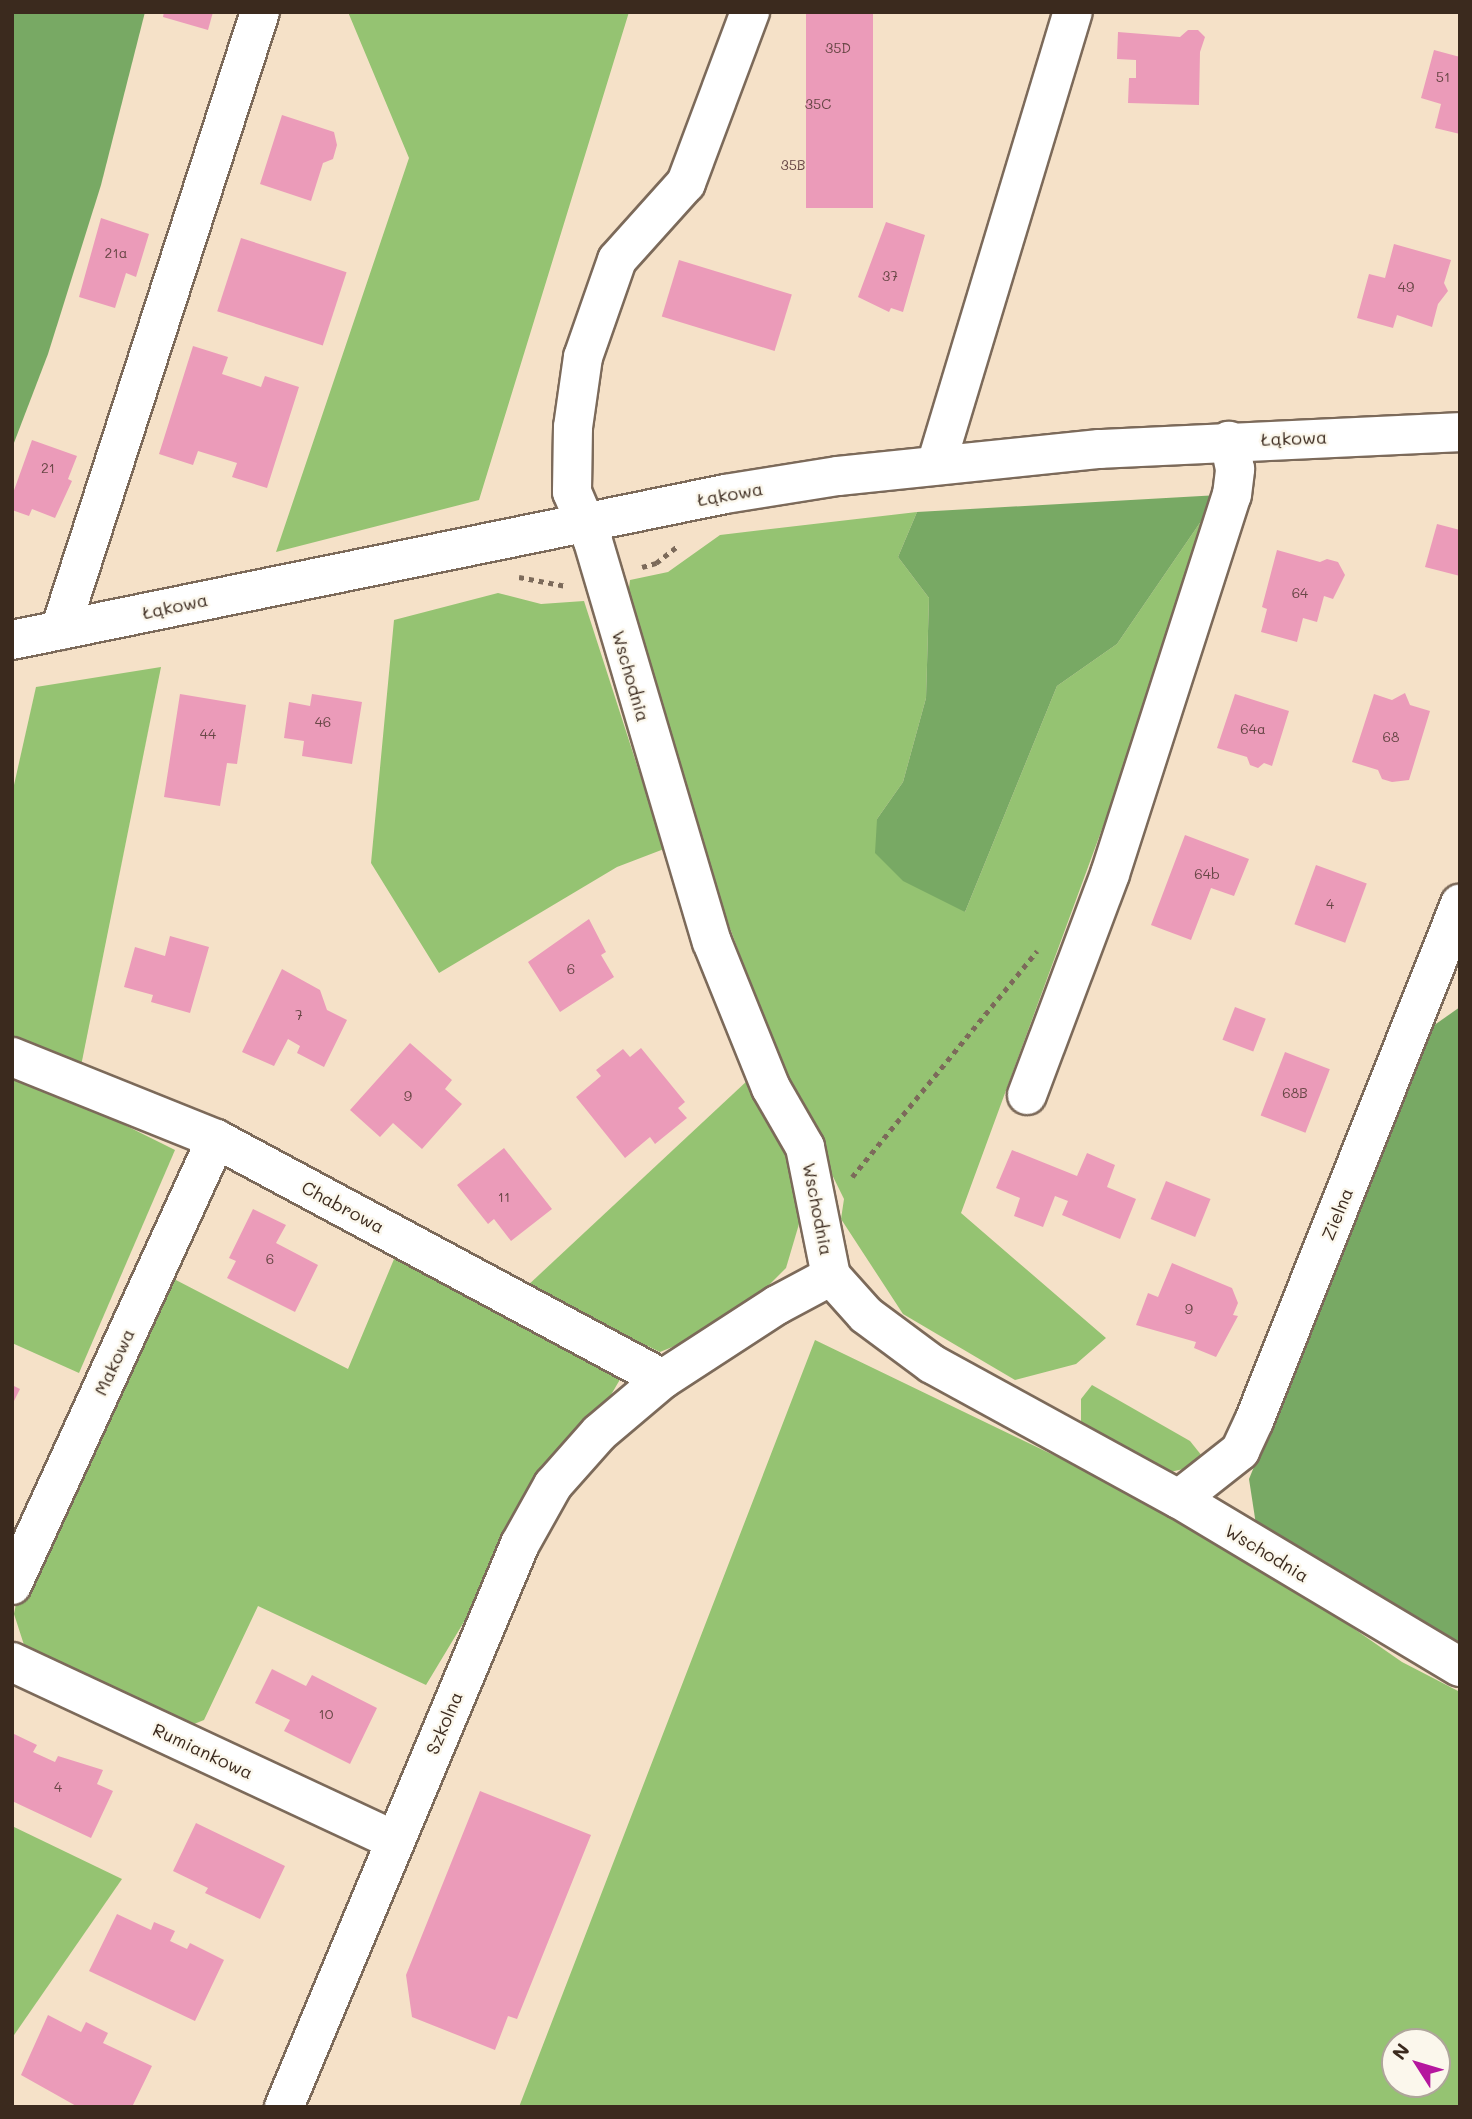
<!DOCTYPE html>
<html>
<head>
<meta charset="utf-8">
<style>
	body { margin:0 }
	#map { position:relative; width:1472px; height:2119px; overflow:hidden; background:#f5e1c8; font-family:Mali,sans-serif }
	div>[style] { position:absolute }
	.green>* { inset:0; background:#95c372 }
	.forest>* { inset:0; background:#78a964 }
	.building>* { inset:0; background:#eb9bb9; transform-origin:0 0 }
	.path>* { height:4.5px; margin-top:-2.25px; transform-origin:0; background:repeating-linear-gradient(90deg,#7c6a5a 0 5px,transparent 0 10px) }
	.roads { filter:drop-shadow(2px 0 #7c6a5a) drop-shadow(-2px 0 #7c6a5a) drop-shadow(0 2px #7c6a5a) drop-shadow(0 -2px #7c6a5a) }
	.minor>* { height:38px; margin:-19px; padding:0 19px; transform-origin:19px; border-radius:19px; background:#fff }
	span { translate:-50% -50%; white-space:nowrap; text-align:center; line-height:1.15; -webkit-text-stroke:5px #fbf7ec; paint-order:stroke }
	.number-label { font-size:14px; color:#674645 }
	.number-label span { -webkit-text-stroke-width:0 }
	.street-label { font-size:18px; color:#3b2a1e }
	.frame { position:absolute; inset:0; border:14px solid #3b2a1e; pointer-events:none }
	.north { position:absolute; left:1381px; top:2028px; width:70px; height:70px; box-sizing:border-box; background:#fbf7ec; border:2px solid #aea59a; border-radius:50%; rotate:307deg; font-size:19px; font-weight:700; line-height:28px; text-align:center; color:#3b2a1e }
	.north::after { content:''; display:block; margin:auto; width:24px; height:32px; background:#b5179e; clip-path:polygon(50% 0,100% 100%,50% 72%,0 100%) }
</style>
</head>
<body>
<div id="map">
	<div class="green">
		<div style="clip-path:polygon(348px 12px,629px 12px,479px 500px,276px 552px,409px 158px)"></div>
		<div style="clip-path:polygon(1219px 495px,1149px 701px,961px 1213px,1106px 1338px,1076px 1364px,1015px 1380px,903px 1314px,841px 1219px,844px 1199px,788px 1085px,683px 801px,626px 613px,630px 580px,668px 572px,720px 535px,917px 512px,898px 557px,929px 598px,926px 698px,903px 782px,877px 819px,965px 912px,1057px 686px,1117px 644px)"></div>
		<div style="clip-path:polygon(498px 593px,541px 604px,584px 601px,664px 849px,617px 867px,439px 973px,371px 863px,394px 620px)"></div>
		<div style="clip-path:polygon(161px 667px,81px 1066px,12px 1038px,12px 794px,36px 687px)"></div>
		<div style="clip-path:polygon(12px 1069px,175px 1150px,79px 1373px,12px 1343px)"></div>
		<div style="clip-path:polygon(748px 1080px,807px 1197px,786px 1268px,731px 1323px,660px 1352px,525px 1288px)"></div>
		<div style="clip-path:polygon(397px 1252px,622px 1376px,608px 1400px,584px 1422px,426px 1685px,258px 1606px,204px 1720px,189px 1726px,25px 1648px,14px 1614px,17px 1599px,149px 1308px,174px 1279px,348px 1369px)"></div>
		<div style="clip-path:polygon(evenodd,815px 1340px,1161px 1507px,1262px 1565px,1402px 1662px,1460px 1692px,1460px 2107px,519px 2107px,815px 1340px,1395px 2042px,1437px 2042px,1437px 2084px,1395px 2084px,1395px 2042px)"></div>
		<div style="clip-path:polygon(1092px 1385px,1190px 1441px,1202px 1456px,1192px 1467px,1166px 1473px,1090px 1432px,1081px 1421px,1081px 1399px)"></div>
		<div style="clip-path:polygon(12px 1826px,122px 1879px,12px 2038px)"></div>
	</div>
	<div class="forest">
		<div style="clip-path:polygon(12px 12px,145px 12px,101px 185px,48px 354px,12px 448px)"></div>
		<div style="clip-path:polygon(1219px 495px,1117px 644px,1057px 686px,965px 912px,903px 881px,875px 853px,877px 819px,903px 782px,926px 698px,929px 598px,898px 557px,917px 512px)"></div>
		<div style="clip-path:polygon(1460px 1007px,1460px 1657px,1257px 1531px,1249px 1479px,1433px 1026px)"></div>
	</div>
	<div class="building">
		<div style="clip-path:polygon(164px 12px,213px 12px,208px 30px,163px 17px)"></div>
		<div style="left:806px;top:12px;width:67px;height:196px"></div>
		<div style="clip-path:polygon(1188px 30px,1198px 30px,1205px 37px,1200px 52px,1199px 105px,1128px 103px,1129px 78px,1136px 78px,1136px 60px,1117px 59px,1118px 32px,1180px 37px)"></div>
		<div style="clip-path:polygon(1434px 50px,1460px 57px,1460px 134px,1435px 128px,1441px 104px,1421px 98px)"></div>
		<div style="clip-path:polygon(282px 115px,334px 132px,337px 145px,333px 159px,323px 163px,311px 201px,260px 184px)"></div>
		<div style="clip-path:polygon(101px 218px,149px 234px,136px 277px,126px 273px,115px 308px,79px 297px)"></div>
		<div style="clip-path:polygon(886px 222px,925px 235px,903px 312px,891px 308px,889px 312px,858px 297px)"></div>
		<div style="left:241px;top:238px;width:111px;height:77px;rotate:18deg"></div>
		<div style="clip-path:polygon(1394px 244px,1451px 260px,1444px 283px,1448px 291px,1438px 304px,1432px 327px,1397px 315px,1393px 328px,1357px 318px,1369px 274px,1385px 278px)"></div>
		<div style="left:679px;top:260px;width:118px;height:59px;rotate:17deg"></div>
		<div style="clip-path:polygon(193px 346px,228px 357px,222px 374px,261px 387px,265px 376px,299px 387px,267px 488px,232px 477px,237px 463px,198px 451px,193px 465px,159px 454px)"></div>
		<div style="clip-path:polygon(32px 440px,77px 456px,68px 479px,72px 481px,55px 518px,32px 509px,29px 516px,12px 510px,12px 496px)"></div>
		<div style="clip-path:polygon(1437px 524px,1460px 530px,1460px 576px,1425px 567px)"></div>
		<div style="clip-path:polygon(1277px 550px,1320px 562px,1327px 559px,1338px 562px,1345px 575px,1333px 599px,1324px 596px,1317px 622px,1303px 618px,1297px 642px,1261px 632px,1267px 609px,1262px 607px)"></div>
		<div style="clip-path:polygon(1405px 693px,1410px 705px,1430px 711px,1409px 780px,1392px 782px,1382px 779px,1378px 770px,1352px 762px,1374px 694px,1392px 700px)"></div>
		<div style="clip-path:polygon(180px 694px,246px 705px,237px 764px,227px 763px,220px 806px,164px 797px)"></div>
		<div style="clip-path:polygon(312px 694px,362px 702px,352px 764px,302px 756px,304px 741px,284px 738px,289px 702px,310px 706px)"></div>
		<div style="clip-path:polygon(1235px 694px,1289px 711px,1272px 766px,1264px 763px,1258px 768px,1250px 765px,1247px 757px,1217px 748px)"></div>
		<div style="clip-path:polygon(1185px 835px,1249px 859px,1234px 896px,1211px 888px,1191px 940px,1151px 925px)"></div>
		<div style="left:1316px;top:865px;width:54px;height:63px;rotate:20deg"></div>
		<div style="clip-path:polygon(589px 919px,606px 952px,601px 955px,614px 977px,560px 1012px,528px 962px)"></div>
		<div style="clip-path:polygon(170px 936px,209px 947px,190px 1013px,151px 1002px,153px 995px,124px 987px,135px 947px,165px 956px)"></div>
		<div style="clip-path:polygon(282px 969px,320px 990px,327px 1010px,347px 1020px,324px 1067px,297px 1053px,300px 1046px,288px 1039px,274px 1066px,242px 1052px)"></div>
		<div style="left:1235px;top:1007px;width:33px;height:35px;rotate:21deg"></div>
		<div style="clip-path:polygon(410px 1043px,452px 1080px,445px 1089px,462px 1104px,422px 1149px,393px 1123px,380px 1137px,350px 1110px)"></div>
		<div style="clip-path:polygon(641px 1048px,685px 1102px,678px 1108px,687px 1118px,655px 1144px,650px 1137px,625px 1158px,576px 1097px,601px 1076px,596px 1070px,623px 1049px,630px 1057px)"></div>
		<div style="left:1285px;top:1052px;width:48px;height:68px;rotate:21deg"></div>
		<div style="clip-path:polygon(504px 1148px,552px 1209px,511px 1241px,494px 1219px,488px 1224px,457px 1185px)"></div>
		<div style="clip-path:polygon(1012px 1150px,1077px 1176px,1087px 1153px,1115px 1165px,1107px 1187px,1136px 1199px,1120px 1239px,1062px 1215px,1068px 1201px,1055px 1196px,1043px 1227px,1014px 1216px,1020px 1198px,996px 1188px)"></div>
		<div style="left:1166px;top:1181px;width:48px;height:41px;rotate:22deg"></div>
		<div style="clip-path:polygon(253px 1209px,286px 1225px,276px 1243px,318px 1265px,295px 1312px,227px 1278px,236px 1261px,229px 1258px)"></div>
		<div style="clip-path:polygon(1172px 1263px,1232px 1288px,1238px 1303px,1233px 1315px,1238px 1316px,1216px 1357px,1194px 1348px,1196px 1342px,1136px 1325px,1148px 1293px,1158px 1297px)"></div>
		<div style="clip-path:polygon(12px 1385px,20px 1389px,12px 1405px)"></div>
		<div style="clip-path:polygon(272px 1669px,306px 1686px,312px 1675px,377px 1708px,350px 1764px,284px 1731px,290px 1720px,255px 1703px)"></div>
		<div style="clip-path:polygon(12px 1733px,37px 1745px,33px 1752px,55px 1762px,58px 1756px,103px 1770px,97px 1784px,113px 1791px,91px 1838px,12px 1801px)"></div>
		<div style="clip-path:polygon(480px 1791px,591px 1835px,517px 2019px,508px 2016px,495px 2050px,412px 2017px,406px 1975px)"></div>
		<div style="clip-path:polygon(196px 1823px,285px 1866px,260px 1919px,205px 1893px,208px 1888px,173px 1871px)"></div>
		<div style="clip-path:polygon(117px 1914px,151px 1930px,154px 1922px,175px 1931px,170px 1941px,187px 1949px,190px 1943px,224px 1960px,195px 2021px,89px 1971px)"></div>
		<div style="clip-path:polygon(48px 2015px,81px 2032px,86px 2022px,108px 2033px,103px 2043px,152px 2066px,132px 2107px,78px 2107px,21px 2075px)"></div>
	</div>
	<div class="path">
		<div style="left:642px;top:567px;width:15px;rotate:-16deg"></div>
		<div style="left:656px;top:563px;width:29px;rotate:-38deg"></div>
		<div style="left:519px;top:577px;width:48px;rotate:10.8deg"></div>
		<div style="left:852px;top:1177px;width:292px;rotate:-50.7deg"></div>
	</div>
	<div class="roads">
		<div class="minor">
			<div style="left:750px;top:12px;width:183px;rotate:110.5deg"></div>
			<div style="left:686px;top:183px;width:103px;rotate:131.9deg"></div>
			<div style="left:617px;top:260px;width:103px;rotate:109.3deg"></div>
			<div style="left:583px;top:357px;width:71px;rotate:98.1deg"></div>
			<div style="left:573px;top:427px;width:65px;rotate:90.9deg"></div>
			<div style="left:572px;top:492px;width:53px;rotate:66.8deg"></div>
			<div style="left:593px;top:541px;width:418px;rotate:73.5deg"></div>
			<div style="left:712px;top:942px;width:157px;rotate:68deg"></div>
			<div style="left:771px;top:1088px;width:68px;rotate:60deg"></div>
			<div style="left:805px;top:1147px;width:132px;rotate:78.6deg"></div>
			<div style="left:831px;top:1276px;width:52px;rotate:48.1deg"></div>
			<div style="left:866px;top:1315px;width:82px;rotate:36.6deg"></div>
			<div style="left:932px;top:1364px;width:281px;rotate:28.7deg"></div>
			<div style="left:1179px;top:1499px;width:327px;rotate:30.9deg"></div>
			<div style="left:936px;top:465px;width:473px;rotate:-73.2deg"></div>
			<div style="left:60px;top:630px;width:650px;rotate:-72.07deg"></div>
			<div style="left:12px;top:640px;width:728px;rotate:-11.57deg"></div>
			<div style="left:725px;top:494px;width:114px;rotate:-9.1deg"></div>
			<div style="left:838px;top:476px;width:263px;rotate:-5.9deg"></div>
			<div style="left:1100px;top:449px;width:360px;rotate:-2.7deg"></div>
			<div style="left:12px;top:1057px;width:220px;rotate:21.9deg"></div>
			<div style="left:216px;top:1139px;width:507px;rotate:28.23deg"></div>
			<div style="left:1027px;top:1095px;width:236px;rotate:-69.4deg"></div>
			<div style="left:1110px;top:874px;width:398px;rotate:-72.2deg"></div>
			<div style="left:1232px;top:495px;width:26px;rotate:-83deg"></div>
			<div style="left:1235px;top:469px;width:29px;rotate:-102deg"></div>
			<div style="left:1179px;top:1499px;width:78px;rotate:-38.2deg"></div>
			<div style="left:1240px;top:1451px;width:33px;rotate:-65deg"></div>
			<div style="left:1254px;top:1421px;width:557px;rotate:-68.28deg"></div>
			<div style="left:12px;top:1585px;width:490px;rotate:-65.4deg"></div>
			<div style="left:12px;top:1662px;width:421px;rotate:25deg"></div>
			<div style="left:284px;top:2107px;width:610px;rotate:-67.26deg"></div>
			<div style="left:520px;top:1544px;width:68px;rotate:-60.8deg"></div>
			<div style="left:553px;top:1485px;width:69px;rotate:-48.5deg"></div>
			<div style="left:599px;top:1433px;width:84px;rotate:-40.2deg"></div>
			<div style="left:663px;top:1379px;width:136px;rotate:-33deg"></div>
			<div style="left:777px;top:1305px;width:61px;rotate:-28.2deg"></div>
		</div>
	</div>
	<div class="number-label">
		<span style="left:838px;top:48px">35D</span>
		<span style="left:1443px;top:77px">51</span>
		<span style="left:818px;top:104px">35C</span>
		<span style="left:793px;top:165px">35B</span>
		<span style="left:116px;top:253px">21a</span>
		<span style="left:890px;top:276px">37</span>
		<span style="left:1406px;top:287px">49</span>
		<span style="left:48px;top:468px">21</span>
		<span style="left:1300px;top:593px">64</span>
		<span style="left:323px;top:722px">46</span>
		<span style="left:1253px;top:729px">64a</span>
		<span style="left:208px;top:734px">44</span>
		<span style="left:1391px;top:737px">68</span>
		<span style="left:1207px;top:874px">64b</span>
		<span style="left:1330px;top:904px">4</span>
		<span style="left:571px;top:969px">6</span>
		<span style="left:299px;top:1015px">7</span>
		<span style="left:1295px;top:1093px">68B</span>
		<span style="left:408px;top:1096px">9</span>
		<span style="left:504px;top:1197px">11</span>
		<span style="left:270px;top:1259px">6</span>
		<span style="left:1189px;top:1309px">9</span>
		<span style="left:326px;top:1714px">10</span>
		<span style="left:58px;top:1787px">4</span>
	</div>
	<div class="street-label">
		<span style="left:1294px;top:438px;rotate:-2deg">Łąkowa</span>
		<span style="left:730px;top:494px;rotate:-10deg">Łąkowa</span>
		<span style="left:175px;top:606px;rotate:-12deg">Łąkowa</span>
		<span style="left:631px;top:676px;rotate:74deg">Wschodnia</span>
		<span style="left:343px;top:1207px;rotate:28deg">Chabrowa</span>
		<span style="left:818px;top:1209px;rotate:79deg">Wschodnia</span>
		<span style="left:1337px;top:1214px;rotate:-68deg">Zielna</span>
		<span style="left:114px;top:1362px;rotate:-65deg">Makowa</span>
		<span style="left:1267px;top:1553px;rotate:31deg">Wschodnia</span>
		<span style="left:444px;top:1723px;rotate:-67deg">Szkolna</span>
		<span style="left:203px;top:1751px;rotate:25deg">Rumiankowa</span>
	</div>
	<div class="frame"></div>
	<div class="north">N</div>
</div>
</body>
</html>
